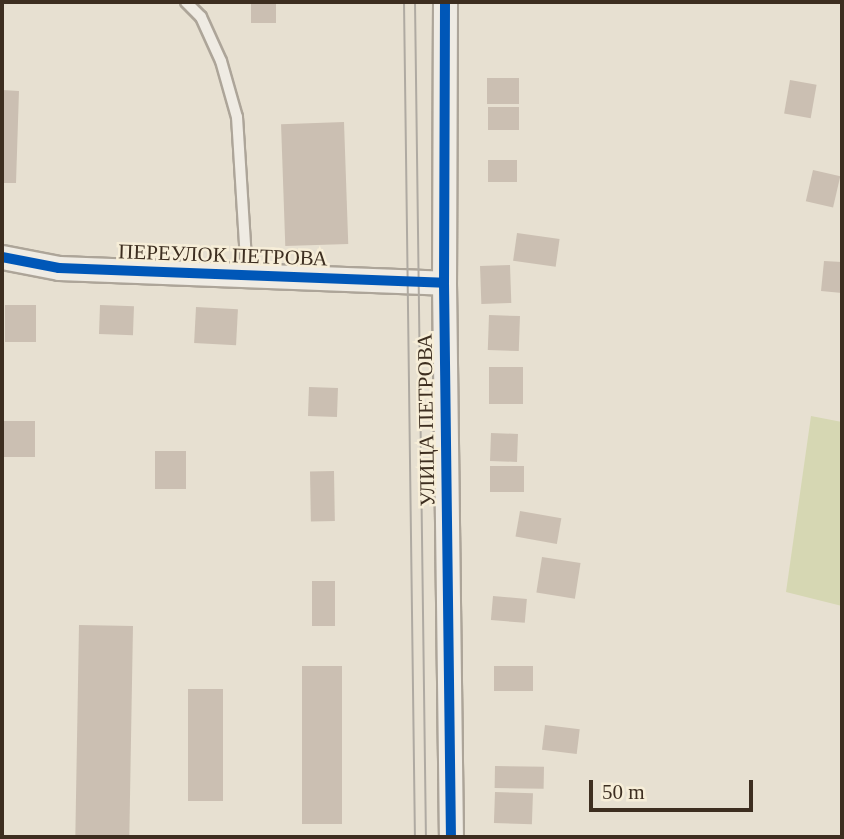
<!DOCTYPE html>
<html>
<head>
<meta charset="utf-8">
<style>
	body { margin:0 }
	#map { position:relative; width:844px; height:839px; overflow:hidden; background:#e7e0d1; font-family:"Times New Roman",serif }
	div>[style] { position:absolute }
	.green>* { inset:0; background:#d6d7b3 }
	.building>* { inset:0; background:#cbbfb2; transform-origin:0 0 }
	.roads { filter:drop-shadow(2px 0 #ada599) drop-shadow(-2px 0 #ada599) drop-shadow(0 2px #ada599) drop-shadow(0 -2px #ada599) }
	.lane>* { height:10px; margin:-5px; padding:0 5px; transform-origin:5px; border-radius:5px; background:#efebe3 }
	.street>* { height:23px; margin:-11.5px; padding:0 11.5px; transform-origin:11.5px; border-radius:11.5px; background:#efebe3 }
	.tram>* { height:2px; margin:-1px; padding:0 1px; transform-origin:1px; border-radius:1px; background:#afaaa2 }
	.cycleway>* { height:10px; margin:-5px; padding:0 5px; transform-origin:5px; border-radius:5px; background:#0057b8 }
	span { translate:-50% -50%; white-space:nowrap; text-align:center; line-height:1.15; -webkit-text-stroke:5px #f7eed8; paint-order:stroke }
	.street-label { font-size:21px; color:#3d2e20 }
	.frame { position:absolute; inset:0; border:4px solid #3d2e20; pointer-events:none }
	.scale { position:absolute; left:589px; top:780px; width:164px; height:32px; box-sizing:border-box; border:4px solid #3d2e20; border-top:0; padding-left:9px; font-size:21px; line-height:24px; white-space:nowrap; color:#3d2e20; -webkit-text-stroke:5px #f7eed8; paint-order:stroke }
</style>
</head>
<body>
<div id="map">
	<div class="green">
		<div style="clip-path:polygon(811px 416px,842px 422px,842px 606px,786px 592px)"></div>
	</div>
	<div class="building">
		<div style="left:251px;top:2px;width:25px;height:21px"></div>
		<div style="left:487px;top:78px;width:32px;height:26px"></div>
		<div style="left:790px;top:80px;width:27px;height:34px;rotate:10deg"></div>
		<div style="clip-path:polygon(2px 90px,19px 91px,16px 183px,2px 183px)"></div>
		<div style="left:488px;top:107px;width:31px;height:23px"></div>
		<div style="left:344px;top:122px;width:122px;height:63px;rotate:88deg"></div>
		<div style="left:488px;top:160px;width:29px;height:22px"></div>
		<div style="left:813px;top:170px;width:28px;height:32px;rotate:13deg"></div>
		<div style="left:517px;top:233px;width:43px;height:28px;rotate:8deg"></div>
		<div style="clip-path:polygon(824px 261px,842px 262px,842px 293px,821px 291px)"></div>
		<div style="left:510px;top:265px;width:38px;height:30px;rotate:88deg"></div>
		<div style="left:5px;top:305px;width:31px;height:37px"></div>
		<div style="left:100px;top:305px;width:34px;height:29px;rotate:2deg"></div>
		<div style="left:196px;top:307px;width:42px;height:36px;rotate:3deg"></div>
		<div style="left:489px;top:315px;width:31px;height:35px;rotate:2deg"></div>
		<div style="left:489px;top:367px;width:34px;height:37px"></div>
		<div style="left:309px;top:387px;width:29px;height:29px;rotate:2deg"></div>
		<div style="left:35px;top:421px;width:36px;height:31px;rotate:90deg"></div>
		<div style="left:491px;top:433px;width:27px;height:28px;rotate:2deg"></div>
		<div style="left:155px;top:451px;width:31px;height:38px"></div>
		<div style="left:490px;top:466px;width:34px;height:26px"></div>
		<div style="left:334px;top:471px;width:50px;height:24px;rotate:89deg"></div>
		<div style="left:520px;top:511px;width:42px;height:26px;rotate:10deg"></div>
		<div style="left:542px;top:557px;width:39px;height:36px;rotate:9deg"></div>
		<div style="left:335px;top:581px;width:45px;height:23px;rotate:90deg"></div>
		<div style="left:493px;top:596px;width:34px;height:24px;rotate:5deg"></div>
		<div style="left:79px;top:625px;width:54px;height:212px;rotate:1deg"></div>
		<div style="left:302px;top:666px;width:40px;height:158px"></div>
		<div style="left:494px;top:666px;width:39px;height:25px"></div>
		<div style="left:188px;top:689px;width:35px;height:112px"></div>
		<div style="left:545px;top:725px;width:35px;height:25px;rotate:7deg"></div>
		<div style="left:495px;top:766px;width:49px;height:22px;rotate:1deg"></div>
		<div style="left:495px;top:792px;width:38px;height:31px;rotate:2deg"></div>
	</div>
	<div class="roads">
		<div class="lane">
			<div style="left:186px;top:2px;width:21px;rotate:45deg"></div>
			<div style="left:201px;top:17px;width:48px;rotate:65.6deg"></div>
			<div style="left:221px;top:61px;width:58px;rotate:74.1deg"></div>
			<div style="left:237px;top:117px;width:158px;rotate:86.4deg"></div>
		</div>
		<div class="street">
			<div style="left:445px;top:2px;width:281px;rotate:90.2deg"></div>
			<div style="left:444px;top:283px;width:554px;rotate:89.28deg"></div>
			<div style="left:2px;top:257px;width:58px;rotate:10.9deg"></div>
			<div style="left:59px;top:268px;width:385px;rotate:2.2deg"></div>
		</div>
	</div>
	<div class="tram">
		<div style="left:404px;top:2px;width:835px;rotate:89.25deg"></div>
		<div style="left:415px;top:2px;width:835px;rotate:89.25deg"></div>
	</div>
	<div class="cycleway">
		<div style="left:445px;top:2px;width:281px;rotate:90.2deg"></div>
		<div style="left:444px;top:283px;width:554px;rotate:89.28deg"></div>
		<div style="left:2px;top:257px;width:58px;rotate:10.9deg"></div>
		<div style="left:59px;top:268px;width:385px;rotate:2.2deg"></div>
	</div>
	<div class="street-label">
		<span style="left:223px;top:255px;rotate:2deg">ПЕРЕУЛОК ПЕТРОВА</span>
		<span style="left:426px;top:420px;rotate:-91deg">УЛИЦА ПЕТРОВА</span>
	</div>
	<div class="frame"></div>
	<div class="scale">50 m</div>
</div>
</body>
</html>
